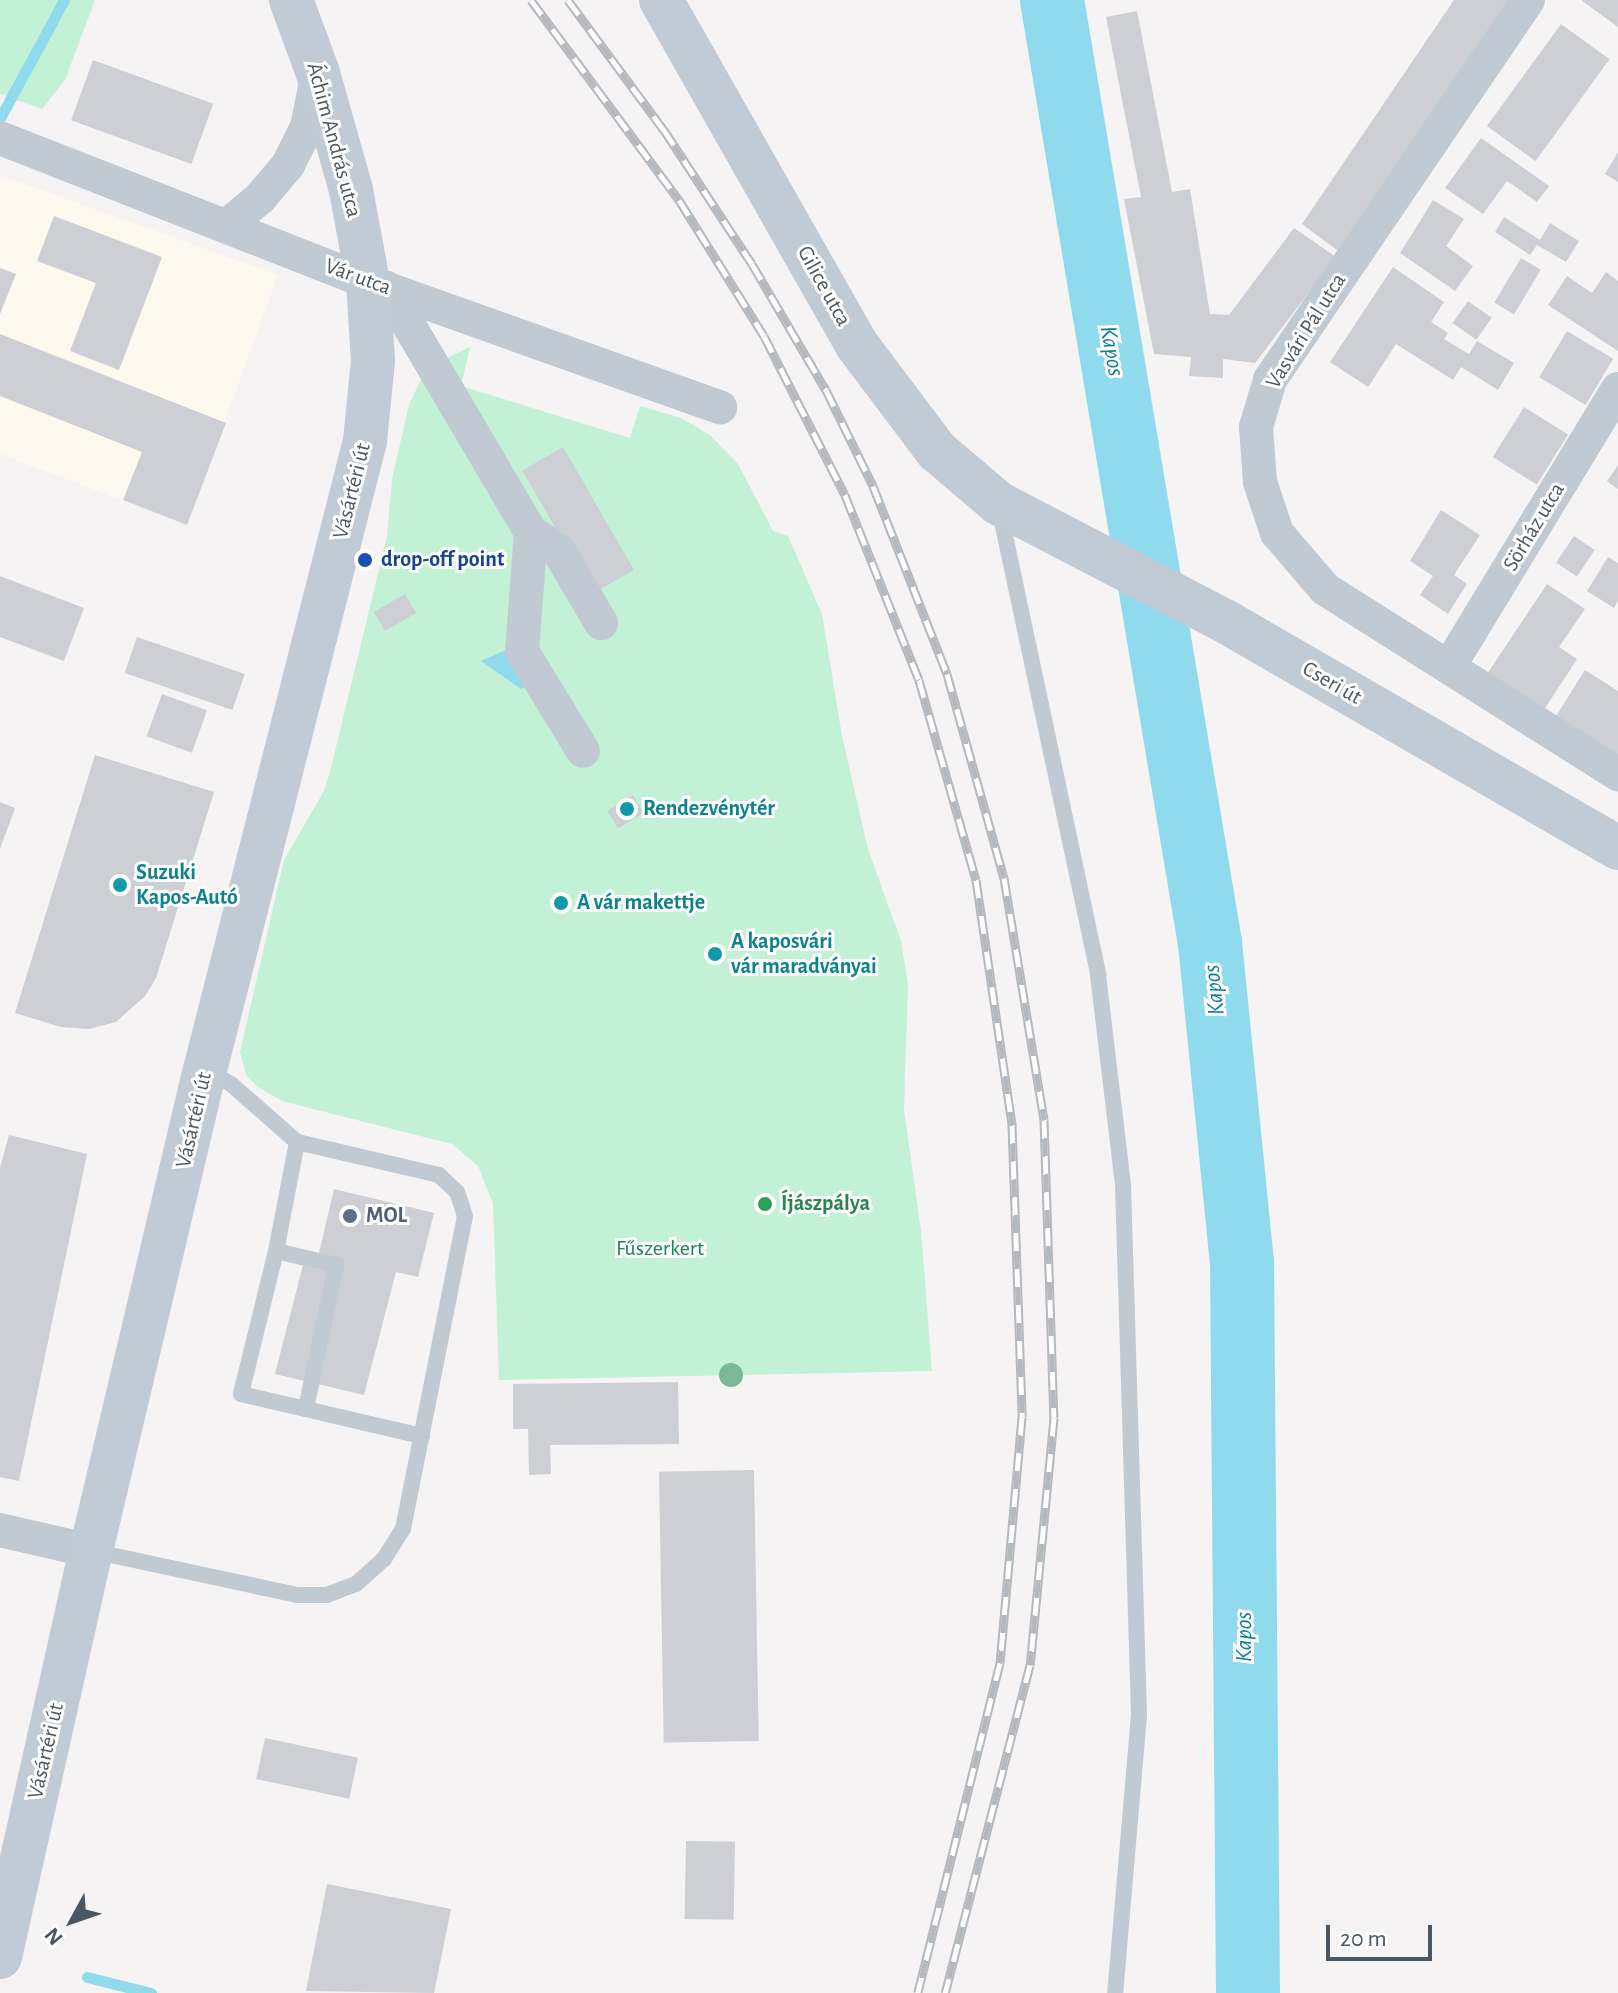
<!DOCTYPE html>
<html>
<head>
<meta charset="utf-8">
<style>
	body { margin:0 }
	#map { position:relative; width:1618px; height:1993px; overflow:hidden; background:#f5f3f3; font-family:"Alegreya Sans",sans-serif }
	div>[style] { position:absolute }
	.commercial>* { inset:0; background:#fdf9ef }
	.green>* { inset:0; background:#c3f1d5 }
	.water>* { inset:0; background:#90daee }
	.stream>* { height:11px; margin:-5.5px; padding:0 5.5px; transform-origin:5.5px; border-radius:5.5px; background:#90daee }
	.river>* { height:64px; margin:-32px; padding:0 32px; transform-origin:32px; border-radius:32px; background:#90daee }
	.building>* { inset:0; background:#cdcfd5; transform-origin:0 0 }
	.lane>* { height:16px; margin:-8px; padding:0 8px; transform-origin:8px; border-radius:8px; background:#c1cad2 }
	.street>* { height:34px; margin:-17px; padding:0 17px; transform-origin:17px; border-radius:17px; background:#c1cad2 }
	.secondary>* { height:44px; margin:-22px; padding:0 22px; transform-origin:22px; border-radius:22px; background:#c1cbd6 }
	.rail>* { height:9px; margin-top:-4.5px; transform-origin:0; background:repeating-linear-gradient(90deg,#fff 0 18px,#b5b8bd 0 36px); box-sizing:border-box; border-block:2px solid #b5b8bd }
	.trees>* { width:24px; height:24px; margin:-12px; border-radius:50%; background:#7bb799 }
	.dots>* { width:22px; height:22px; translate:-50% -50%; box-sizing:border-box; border:4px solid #fff; border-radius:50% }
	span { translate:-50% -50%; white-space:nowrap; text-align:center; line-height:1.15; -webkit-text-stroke:6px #fff; paint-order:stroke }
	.street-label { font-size:22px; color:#4a5661 }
	.transit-label { font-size:22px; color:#164399; font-weight:700 }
	.left { translate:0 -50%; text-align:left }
	.culture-label { font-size:22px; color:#0d838f; font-weight:700 }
	.leisure-label { font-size:22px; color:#27864d; font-weight:700 }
	.service-label { font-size:22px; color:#4e5e75; font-weight:700 }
	.park-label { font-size:22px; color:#17864f }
	.water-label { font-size:24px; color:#0c7c9b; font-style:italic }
	.north { position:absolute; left:32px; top:1881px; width:80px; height:80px; -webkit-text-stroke:6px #fff; paint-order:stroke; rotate:230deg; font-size:22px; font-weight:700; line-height:32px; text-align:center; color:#4a5661 }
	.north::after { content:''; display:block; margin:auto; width:28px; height:36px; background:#4a5661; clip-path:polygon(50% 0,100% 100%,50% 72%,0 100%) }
	.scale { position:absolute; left:1326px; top:1925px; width:106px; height:36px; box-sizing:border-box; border:4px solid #4a5661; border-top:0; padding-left:10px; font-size:24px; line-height:28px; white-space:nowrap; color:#4a5661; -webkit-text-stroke:6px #fff; paint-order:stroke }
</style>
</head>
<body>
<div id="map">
	<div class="commercial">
		<div style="clip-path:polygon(0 175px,278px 275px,187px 525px,0 454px)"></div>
	</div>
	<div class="green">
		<div style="clip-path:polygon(0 0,95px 0,65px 80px,42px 109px,0 94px)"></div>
		<div style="clip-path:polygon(470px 347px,461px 386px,630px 438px,640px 406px,681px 418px,710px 435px,738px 464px,773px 531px,788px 536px,822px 614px,842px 736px,868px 849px,901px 941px,908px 984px,904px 1109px,921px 1231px,932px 1371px,499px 1380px,493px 1204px,478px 1166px,452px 1144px,282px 1101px,258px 1087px,246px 1075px,240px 1052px,284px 860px,324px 791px,332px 764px,387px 536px,392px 479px,409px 405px,420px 381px,432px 365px)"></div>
	</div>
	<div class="water">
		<div style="clip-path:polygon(513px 647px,534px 681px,521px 689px,481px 661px)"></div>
	</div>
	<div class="stream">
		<div style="left:0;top:118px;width:134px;rotate:-61.5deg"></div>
		<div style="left:87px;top:1977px;width:66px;rotate:14deg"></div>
	</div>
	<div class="river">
		<div style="left:1052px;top:0;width:956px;rotate:80.49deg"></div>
		<div style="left:1210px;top:943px;width:320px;rotate:84.3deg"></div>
		<div style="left:1242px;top:1261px;width:732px;rotate:89.53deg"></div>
	</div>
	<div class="building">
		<div style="clip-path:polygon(1454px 0,1516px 0,1341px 253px,1302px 224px)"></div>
		<div style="clip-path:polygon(1581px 0,1618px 0,1618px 27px)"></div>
		<div style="clip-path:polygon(1137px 11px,1172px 192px,1190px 189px,1210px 314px,1229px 315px,1294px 228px,1336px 257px,1255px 363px,1223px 359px,1223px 378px,1189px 376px,1191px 357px,1154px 354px,1124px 199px,1141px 197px,1106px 17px)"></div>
		<div style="left:1561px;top:24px;width:60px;height:126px;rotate:36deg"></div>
		<div style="left:93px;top:60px;width:128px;height:64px;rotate:20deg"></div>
		<div style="clip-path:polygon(1481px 138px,1549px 186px,1537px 202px,1507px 181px,1483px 214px,1445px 188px)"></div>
		<div style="clip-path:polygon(1618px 152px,1618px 182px,1605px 174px)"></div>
		<div style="clip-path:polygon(1433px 200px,1464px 219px,1446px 246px,1473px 266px,1455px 291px,1400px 253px)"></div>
		<div style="clip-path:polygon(54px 216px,162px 257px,119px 370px,70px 351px,96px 283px,37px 261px)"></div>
		<div style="clip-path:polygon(1504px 217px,1540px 240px,1550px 223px,1579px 241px,1566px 262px,1537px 245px,1530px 255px,1495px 232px)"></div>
		<div style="left:1521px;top:258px;width:23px;height:52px;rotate:31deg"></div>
		<div style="clip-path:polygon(1393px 267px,1444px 302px,1431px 322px,1448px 333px,1444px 339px,1469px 354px,1477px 341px,1514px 363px,1498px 390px,1461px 367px,1453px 380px,1396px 344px,1368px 387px,1330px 362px)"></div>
		<div style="clip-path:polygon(0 268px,16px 274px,0 314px)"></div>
		<div style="clip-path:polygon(1606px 272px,1618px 281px,1618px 351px,1548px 305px,1567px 276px,1592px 293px)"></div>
		<div style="left:1468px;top:301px;width:29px;height:27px;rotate:35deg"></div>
		<div style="left:1567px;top:331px;width:54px;height:54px;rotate:31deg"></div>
		<div style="clip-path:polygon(0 334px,226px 423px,187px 525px,123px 500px,142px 452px,0 396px)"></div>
		<div style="left:1524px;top:407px;width:52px;height:59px;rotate:32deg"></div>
		<div style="left:563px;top:447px;width:142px;height:47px;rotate:60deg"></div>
		<div style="clip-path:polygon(1618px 465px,1618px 489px,1607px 481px)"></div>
		<div style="clip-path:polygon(1441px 510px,1480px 535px,1454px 575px,1467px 584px,1448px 614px,1420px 595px,1433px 576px,1410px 561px)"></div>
		<div style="left:1574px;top:536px;width:25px;height:32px;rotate:34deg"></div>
		<div style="clip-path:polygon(1608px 557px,1618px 563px,1618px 601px,1614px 608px,1587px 591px)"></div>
		<div style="clip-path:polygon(0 576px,84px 608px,64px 661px,0 637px)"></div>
		<div style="clip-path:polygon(1547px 584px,1585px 609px,1559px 647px,1577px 659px,1542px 713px,1485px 677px)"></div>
		<div style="left:405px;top:594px;width:22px;height:36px;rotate:60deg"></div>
		<div style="left:137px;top:637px;width:114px;height:38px;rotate:19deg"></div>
		<div style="clip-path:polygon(1585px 670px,1618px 691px,1618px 763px,1553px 721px)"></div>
		<div style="left:162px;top:694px;width:48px;height:45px;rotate:20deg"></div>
		<div style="clip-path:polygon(95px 755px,214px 792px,156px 978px,145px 996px,116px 1022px,89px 1029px,61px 1027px,15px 1013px)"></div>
		<div style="left:633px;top:795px;width:21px;height:30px;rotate:59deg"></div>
		<div style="clip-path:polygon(0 802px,15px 808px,0 849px)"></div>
		<div style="clip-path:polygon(9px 1135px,87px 1154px,19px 1481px,0 1477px,0 1168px)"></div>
		<div style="clip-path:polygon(334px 1189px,434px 1213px,418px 1277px,396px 1272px,364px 1395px,275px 1374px,303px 1265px,319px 1253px)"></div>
		<div style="clip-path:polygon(678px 1382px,679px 1444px,550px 1445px,551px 1474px,529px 1475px,528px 1429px,513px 1429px,513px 1384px)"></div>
		<div style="left:754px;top:1470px;width:271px;height:95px;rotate:89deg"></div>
		<div style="left:265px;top:1738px;width:95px;height:42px;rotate:12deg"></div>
		<div style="left:686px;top:1841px;width:49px;height:78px;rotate:1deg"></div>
		<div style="clip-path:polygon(327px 1884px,451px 1909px,434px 1993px,306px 1991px)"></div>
	</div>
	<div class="lane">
		<div style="left:1000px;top:512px;width:473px;rotate:78deg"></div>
		<div style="left:1098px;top:975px;width:211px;rotate:83.2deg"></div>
		<div style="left:1123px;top:1185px;width:530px;rotate:88.27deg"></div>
		<div style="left:1139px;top:1715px;width:279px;rotate:94.9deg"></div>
		<div style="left:297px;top:1142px;width:111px;rotate:100.9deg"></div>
		<div style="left:276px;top:1251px;width:147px;rotate:103.8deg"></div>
		<div style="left:241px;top:1394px;width:186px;rotate:13.1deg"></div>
		<div style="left:276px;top:1251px;width:62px;rotate:13.1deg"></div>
		<div style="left:336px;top:1265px;width:147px;rotate:101.8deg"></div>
		<div style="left:92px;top:1551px;width:210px;rotate:12.1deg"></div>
		<div style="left:297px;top:1595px;width:30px"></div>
		<div style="left:327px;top:1595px;width:31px;rotate:-21deg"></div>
		<div style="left:356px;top:1584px;width:38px;rotate:-42deg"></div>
		<div style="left:384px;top:1559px;width:36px;rotate:-58deg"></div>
		<div style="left:403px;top:1529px;width:319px;rotate:-78.8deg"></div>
		<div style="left:465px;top:1216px;width:25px;rotate:-108deg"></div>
		<div style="left:457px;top:1192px;width:25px;rotate:-137deg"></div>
		<div style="left:439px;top:1175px;width:146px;rotate:-166.9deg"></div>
		<div style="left:297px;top:1142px;width:88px;rotate:-138.7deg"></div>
		<div style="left:231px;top:1084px;width:27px;rotate:-152deg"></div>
	</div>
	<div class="street">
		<div style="left:1528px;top:0;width:459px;rotate:124.2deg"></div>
		<div style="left:1270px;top:380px;width:49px;rotate:106.6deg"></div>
		<div style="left:1256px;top:427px;width:55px;rotate:85.8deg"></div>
		<div style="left:1260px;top:482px;width:54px;rotate:71.6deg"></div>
		<div style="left:1277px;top:533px;width:74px;rotate:49.4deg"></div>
		<div style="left:1325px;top:589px;width:347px;rotate:32.3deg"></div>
		<div style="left:0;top:138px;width:395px;rotate:21.4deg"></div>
		<div style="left:368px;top:282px;width:374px;rotate:19.6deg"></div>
		<div style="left:228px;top:225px;width:42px;rotate:-40.2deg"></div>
		<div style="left:260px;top:198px;width:43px;rotate:-49.7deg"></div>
		<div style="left:288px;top:165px;width:42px;rotate:-63.4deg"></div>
		<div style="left:307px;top:127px;width:50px;rotate:-78.5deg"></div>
		<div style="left:387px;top:288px;width:283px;rotate:59.5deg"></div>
		<div style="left:531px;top:532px;width:119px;rotate:94.3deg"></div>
		<div style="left:522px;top:651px;width:117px;rotate:58.6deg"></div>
		<div style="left:531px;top:532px;width:32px;rotate:34deg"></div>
		<div style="left:558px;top:550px;width:85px;rotate:59.5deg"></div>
		<div style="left:1450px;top:665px;width:323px;rotate:-58.7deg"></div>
		<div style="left:0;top:1530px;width:93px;rotate:13deg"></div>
	</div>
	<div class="secondary">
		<div style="left:661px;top:0;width:397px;rotate:60.4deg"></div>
		<div style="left:857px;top:345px;width:133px;rotate:53deg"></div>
		<div style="left:937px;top:451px;width:80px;rotate:40.4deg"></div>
		<div style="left:998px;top:503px;width:262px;rotate:27.5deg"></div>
		<div style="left:1230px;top:624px;width:448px;rotate:30deg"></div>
		<div style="left:0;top:1957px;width:416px;rotate:-77.4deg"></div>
		<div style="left:91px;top:1551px;width:494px;rotate:-76.7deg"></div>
		<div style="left:205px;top:1070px;width:649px;rotate:-75.73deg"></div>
		<div style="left:365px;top:441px;width:80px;rotate:-84.3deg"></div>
		<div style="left:373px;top:361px;width:79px;rotate:-93.6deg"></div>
		<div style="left:368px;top:282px;width:94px;rotate:-100.5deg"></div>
		<div style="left:351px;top:190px;width:122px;rotate:-105.8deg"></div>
		<div style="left:318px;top:73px;width:78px;rotate:-110.3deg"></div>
	</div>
	<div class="rail">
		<div style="left:531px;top:0;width:249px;rotate:53.5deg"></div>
		<div style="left:679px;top:200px;width:160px;rotate:58deg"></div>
		<div style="left:764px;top:336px;width:178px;rotate:63deg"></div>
		<div style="left:845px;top:495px;width:199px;rotate:68.2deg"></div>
		<div style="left:919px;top:680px;width:208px;rotate:74.1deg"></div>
		<div style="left:976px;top:880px;width:248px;rotate:81.6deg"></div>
		<div style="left:1012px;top:1125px;width:292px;rotate:88deg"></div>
		<div style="left:1022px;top:1417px;width:247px;rotate:95.1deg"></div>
		<div style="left:1000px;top:1663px;width:340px;rotate:104deg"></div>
		<div style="left:568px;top:0;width:162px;rotate:53.6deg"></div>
		<div style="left:664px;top:130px;width:160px;rotate:56.7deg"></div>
		<div style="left:752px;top:264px;width:146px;rotate:59.6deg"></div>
		<div style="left:826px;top:390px;width:107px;rotate:63.9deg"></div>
		<div style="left:873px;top:486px;width:202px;rotate:68.5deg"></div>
		<div style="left:947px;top:674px;width:212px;rotate:74.4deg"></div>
		<div style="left:1004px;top:878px;width:245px;rotate:80.6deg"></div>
		<div style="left:1044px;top:1120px;width:298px;rotate:88.1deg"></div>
		<div style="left:1054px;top:1418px;width:248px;rotate:95.5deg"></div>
		<div style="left:1030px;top:1665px;width:339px;rotate:104.5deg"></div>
	</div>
	<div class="trees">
		<div style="left:731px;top:1375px"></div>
	</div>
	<div class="dots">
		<div style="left:365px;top:560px;background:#1a4fb4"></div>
		<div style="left:627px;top:809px;background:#0f9aa8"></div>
		<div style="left:120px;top:885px;background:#0f9aa8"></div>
		<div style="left:561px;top:903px;background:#0f9aa8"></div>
		<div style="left:715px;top:954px;background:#0f9aa8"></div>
		<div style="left:765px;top:1204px;background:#2e9e5b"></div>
		<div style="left:350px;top:1216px;background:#5c6f8a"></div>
	</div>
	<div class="street-label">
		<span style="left:334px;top:140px;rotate:75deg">Áchim András utca</span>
		<span style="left:358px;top:277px;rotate:20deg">Vár utca</span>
		<span style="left:824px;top:286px;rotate:61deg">Gilice utca</span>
		<span style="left:1306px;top:331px;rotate:-58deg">Vasvári Pál utca</span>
		<span style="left:352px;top:491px;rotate:-76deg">Vásártéri út</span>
		<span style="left:1534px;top:527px;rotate:-59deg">Sörház utca</span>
		<span style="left:1332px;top:683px;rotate:30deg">Cseri út</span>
		<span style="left:194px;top:1120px;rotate:-77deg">Vásártéri út</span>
		<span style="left:46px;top:1751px;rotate:-77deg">Vásártéri út</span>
	</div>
	<div class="transit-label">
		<span class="left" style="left:381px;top:560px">drop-off point</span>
	</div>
	<div class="culture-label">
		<span class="left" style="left:643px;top:809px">Rendezvénytér</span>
		<span class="left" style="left:136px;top:885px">Suzuki<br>Kapos-Autó</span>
		<span class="left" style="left:577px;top:903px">A vár makettje</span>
		<span class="left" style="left:731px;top:954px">A kaposvári<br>vár maradványai</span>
	</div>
	<div class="leisure-label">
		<span class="left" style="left:781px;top:1204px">Íjászpálya</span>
	</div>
	<div class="service-label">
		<span class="left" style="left:366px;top:1216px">MOL</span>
	</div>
	<div class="park-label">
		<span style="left:660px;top:1249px">Fűszerkert</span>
	</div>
	<div class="water-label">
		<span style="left:1111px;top:351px;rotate:80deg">Kapos</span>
		<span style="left:1215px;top:990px;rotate:-96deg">Kapos</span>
		<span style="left:1245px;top:1637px;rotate:-90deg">Kapos</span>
	</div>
	<div class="north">N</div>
	<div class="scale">20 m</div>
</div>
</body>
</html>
